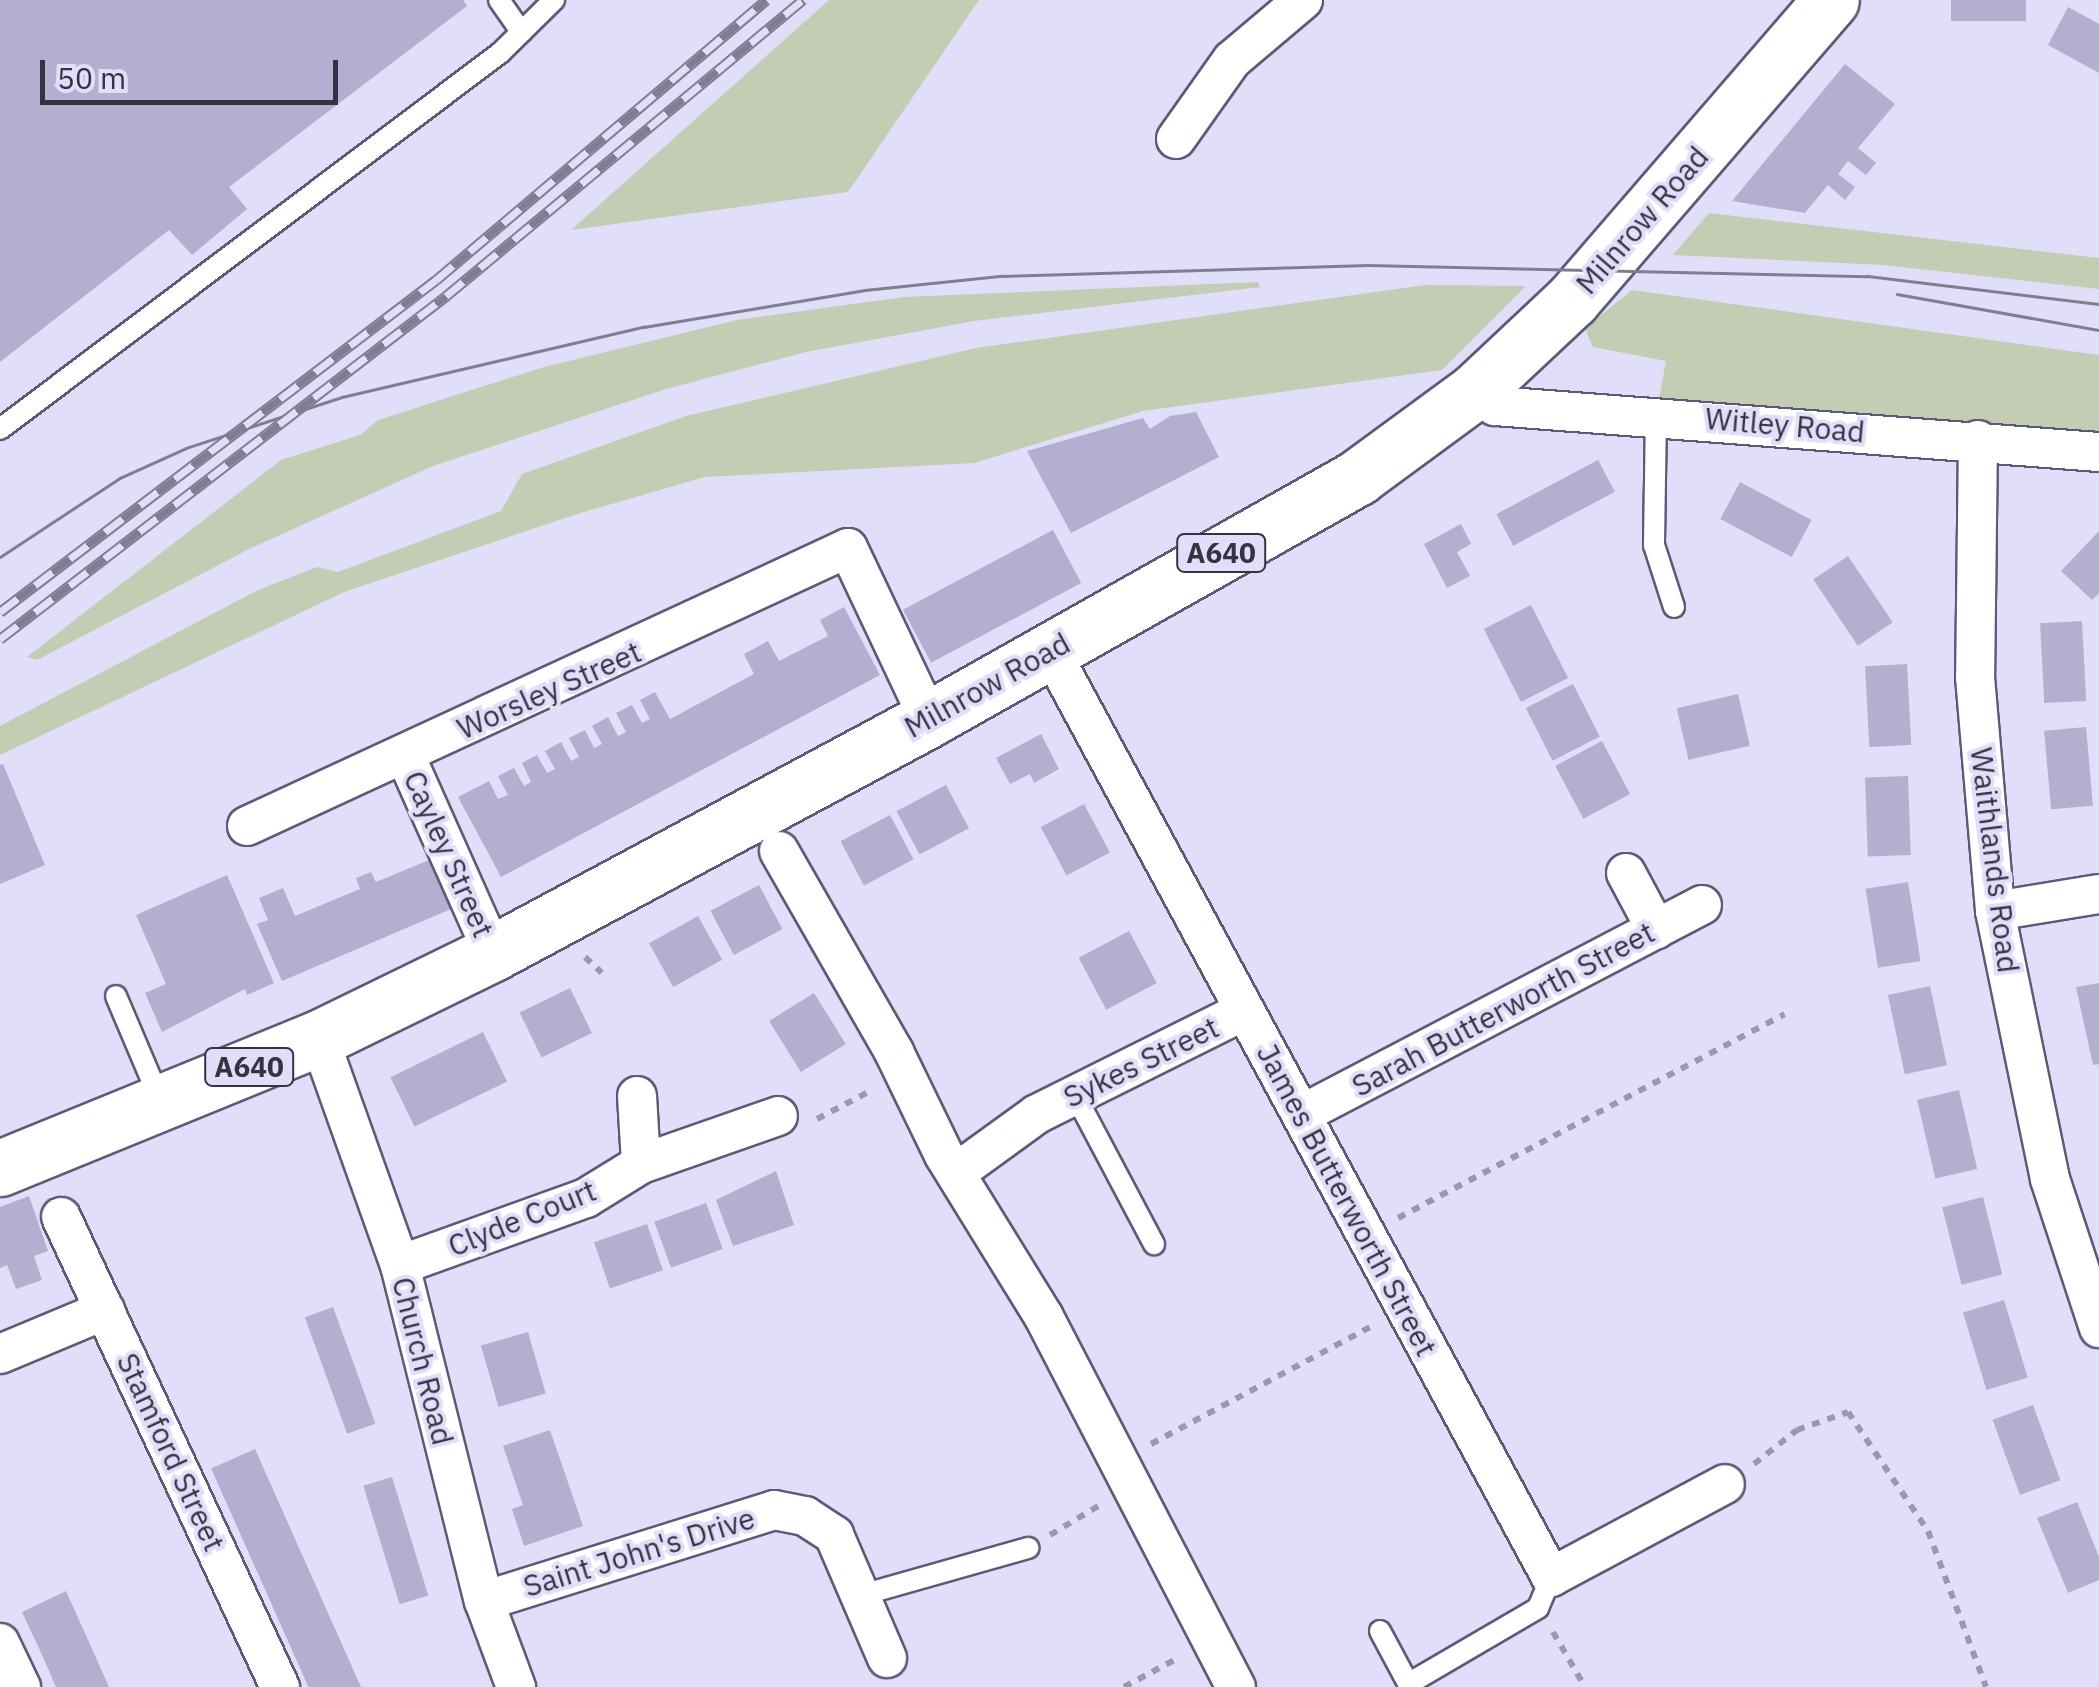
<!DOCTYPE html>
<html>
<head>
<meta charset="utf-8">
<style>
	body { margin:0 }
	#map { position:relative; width:2099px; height:1687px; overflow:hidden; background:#e1defa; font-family:"IBM Plex Sans",sans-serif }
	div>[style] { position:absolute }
	.green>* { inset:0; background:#c2cdb4 }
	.building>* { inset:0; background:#b2afd0; transform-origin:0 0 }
	.path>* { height:6px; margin-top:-3px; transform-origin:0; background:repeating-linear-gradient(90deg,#9a98ae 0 8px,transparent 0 16px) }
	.roads { filter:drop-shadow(2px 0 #5d5977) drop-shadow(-2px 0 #5d5977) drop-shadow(0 2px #5d5977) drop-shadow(0 -2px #5d5977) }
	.lane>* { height:20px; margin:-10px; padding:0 10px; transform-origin:10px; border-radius:10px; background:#fff }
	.street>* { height:38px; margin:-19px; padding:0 19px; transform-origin:19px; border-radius:19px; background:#fff }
	.primary>* { height:55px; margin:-27.5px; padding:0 27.5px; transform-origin:27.5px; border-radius:27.5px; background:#fff }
	.tram>* { height:2.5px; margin:-1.25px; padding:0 1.25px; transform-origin:1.25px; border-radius:1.25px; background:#807d91 }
	.rail>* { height:11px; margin-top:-5.5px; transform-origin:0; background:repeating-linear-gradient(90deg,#e1defa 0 22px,#807d91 0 44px); box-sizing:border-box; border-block:2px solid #807d91 }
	span { translate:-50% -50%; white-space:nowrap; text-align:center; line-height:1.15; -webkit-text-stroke:8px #e1defa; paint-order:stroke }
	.shield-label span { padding:2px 8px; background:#e1defa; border:2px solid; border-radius:8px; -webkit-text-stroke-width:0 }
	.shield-label { font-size:28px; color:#353341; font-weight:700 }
	.street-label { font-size:30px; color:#353341 }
	.scale { position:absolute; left:40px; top:60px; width:298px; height:45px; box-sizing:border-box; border:5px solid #353341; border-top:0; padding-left:12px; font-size:30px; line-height:35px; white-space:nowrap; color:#353341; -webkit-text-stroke:8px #e1defa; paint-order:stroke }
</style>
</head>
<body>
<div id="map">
	<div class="green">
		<div style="clip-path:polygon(829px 0,979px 0,848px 192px,571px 230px)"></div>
		<div style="clip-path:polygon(1709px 213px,2099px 258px,2099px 289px,1883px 265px,1673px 255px)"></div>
		<div style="clip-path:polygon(1258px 282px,1260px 287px,974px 321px,806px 352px,666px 389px,433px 466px,251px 548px,37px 660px,27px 657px,281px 460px,360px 435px,378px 420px,544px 367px,737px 320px,904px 297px)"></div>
		<div style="clip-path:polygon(1425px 285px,1526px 286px,1442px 370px,1143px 411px,974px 463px,705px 477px,577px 514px,344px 592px,0 755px,0 726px,258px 590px,317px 567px,338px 572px,501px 511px,522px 474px,686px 416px,976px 348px)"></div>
		<div style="clip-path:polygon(1632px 290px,2099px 355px,2099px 433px,1659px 399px,1666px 361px,1593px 347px,1585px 328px)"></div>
	</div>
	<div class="building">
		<div style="clip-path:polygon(0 0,463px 0,467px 6px,229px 187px,247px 209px,192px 255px,169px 230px,0 362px)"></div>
		<div style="left:1951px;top:0;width:75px;height:21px"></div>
		<div style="clip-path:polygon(2068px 7px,2099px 24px,2099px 73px,2048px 45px)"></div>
		<div style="clip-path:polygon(1845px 64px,1895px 104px,1858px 148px,1876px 163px,1866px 175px,1848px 161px,1838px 174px,1855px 187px,1845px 200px,1828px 185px,1805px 213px,1732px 201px)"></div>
		<div style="clip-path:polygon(1196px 412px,1219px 457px,1071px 533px,1027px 451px,1143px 418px,1150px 429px,1170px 416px)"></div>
		<div style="left:1598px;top:460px;width:36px;height:115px;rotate:62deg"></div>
		<div style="left:1740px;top:482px;width:81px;height:42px;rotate:28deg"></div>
		<div style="clip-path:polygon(1461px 524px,1471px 544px,1457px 552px,1470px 576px,1447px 588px,1424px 544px)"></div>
		<div style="left:1053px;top:530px;width:60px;height:170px;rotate:62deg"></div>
		<div style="clip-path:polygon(2099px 531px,2099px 593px,2092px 600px,2061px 571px)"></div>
		<div style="left:1848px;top:556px;width:80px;height:42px;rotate:56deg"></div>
		<div style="left:1531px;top:605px;width:82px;height:53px;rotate:63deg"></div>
		<div style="clip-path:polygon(844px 607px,880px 675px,501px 877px,458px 797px,489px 781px,498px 799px,508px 795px,498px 776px,514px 768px,524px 786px,531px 782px,522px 763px,537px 755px,547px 773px,555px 769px,545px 751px,561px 742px,571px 761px,579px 757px,569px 738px,585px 730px,594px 748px,602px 744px,592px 726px,608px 717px,618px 736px,626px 732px,616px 713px,632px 705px,642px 723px,650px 719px,640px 700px,655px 692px,670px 719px,754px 674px,744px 654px,768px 641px,779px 661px,828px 636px,820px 620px)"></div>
		<div style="left:2082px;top:621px;width:80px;height:42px;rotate:87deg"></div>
		<div style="left:1907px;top:664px;width:81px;height:42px;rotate:87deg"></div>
		<div style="left:1573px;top:684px;width:59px;height:53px;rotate:63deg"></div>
		<div style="left:1738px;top:694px;width:53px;height:63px;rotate:77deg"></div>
		<div style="left:2086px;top:727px;width:79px;height:42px;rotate:85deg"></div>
		<div style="clip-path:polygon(1041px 734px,1059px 769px,1034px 783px,1030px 774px,1010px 784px,996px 758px)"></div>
		<div style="left:1602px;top:741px;width:60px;height:53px;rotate:62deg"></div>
		<div style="clip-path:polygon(3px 764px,45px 865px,0 884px,0 765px)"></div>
		<div style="left:1908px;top:776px;width:79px;height:43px;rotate:88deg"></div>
		<div style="left:946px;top:785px;width:49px;height:56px;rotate:62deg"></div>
		<div style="left:1084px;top:804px;width:55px;height:49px;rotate:62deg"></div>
		<div style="left:890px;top:815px;width:50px;height:56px;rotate:62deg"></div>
		<div style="clip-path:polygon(429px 860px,451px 909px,282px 981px,257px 924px,268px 920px,259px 898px,283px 888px,295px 916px,360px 889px,356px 878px,371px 872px,376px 882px)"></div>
		<div style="clip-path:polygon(227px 875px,274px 983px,247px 995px,245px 989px,162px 1032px,145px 993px,166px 984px,136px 915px)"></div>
		<div style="left:1908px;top:882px;width:80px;height:43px;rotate:81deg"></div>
		<div style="left:759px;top:885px;width:50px;height:55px;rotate:62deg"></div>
		<div style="left:698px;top:916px;width:50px;height:56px;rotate:61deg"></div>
		<div style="left:1129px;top:931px;width:59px;height:57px;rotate:62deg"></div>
		<div style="clip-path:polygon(2099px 983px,2099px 1064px,2093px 1065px,2076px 987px)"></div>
		<div style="left:1930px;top:986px;width:81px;height:43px;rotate:78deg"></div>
		<div style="left:570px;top:988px;width:50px;height:56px;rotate:64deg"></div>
		<div style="left:814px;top:993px;width:60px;height:53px;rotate:58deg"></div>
		<div style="left:483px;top:1032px;width:55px;height:103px;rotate:64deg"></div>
		<div style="left:1959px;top:1090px;width:81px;height:43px;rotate:77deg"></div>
		<div style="clip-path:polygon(776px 1171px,794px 1225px,733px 1246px,716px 1200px)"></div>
		<div style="clip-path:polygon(29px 1196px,48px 1251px,34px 1256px,42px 1280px,16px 1289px,7px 1265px,0 1268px,0 1207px)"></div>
		<div style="left:1983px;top:1197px;width:80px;height:42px;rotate:76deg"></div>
		<div style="left:706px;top:1203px;width:49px;height:55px;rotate:70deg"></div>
		<div style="left:647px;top:1224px;width:49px;height:56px;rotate:71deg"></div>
		<div style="left:2004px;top:1300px;width:81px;height:43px;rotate:73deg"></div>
		<div style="left:333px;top:1307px;width:124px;height:30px;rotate:70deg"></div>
		<div style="left:528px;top:1332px;width:64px;height:49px;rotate:74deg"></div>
		<div style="left:2033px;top:1405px;width:80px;height:43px;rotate:70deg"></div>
		<div style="clip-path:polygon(550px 1430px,583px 1526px,524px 1546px,512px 1509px,523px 1505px,503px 1446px)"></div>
		<div style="left:255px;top:1449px;width:261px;height:48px;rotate:66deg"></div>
		<div style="left:392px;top:1477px;width:124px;height:30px;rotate:73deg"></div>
		<div style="clip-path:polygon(2077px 1502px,2099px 1557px,2099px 1580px,2068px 1593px,2037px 1518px)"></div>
		<div style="clip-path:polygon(66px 1591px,97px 1660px,109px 1687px,56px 1687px,43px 1657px,22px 1612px)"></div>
	</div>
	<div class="path">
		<div style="left:585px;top:957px;width:23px;rotate:43deg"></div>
		<div style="left:817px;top:1119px;width:62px;rotate:-27.8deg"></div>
		<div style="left:1398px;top:1218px;width:437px;rotate:-27.8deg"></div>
		<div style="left:1151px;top:1444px;width:253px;rotate:-28.1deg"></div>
		<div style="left:1754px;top:1464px;width:55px;rotate:-38.3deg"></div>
		<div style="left:1797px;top:1430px;width:54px;rotate:-19.4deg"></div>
		<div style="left:1848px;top:1412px;width:143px;rotate:56.1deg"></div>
		<div style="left:1928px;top:1531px;width:166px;rotate:69.6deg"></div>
		<div style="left:1050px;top:1535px;width:58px;rotate:-31deg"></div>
		<div style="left:1553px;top:1632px;width:64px;rotate:59.8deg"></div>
		<div style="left:1124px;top:1687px;width:64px;rotate:-28.2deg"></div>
	</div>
	<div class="roads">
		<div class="lane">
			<div style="left:499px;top:0;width:39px;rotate:55deg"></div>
			<div style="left:1656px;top:415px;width:130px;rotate:90.9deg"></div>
			<div style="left:1654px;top:545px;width:65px;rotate:72.1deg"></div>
			<div style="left:0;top:429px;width:626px;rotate:-36.94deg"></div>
			<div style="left:500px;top:53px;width:76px;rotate:-44.5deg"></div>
			<div style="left:116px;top:996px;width:115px;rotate:67deg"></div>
			<div style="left:1075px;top:1095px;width:169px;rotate:62.1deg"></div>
			<div style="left:862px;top:1595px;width:173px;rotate:-15.8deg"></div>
			<div style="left:1380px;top:1631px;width:64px;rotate:61.8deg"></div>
			<div style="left:1408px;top:1684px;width:151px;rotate:-30.3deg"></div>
			<div style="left:1538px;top:1608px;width:34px;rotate:-67deg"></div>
		</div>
		<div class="street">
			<div style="left:1176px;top:139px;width:97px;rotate:-54.7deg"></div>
			<div style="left:1232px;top:60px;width:93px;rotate:-40.2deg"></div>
			<div style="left:1475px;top:391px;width:25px;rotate:37deg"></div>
			<div style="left:1495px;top:406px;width:606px;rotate:4.36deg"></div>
			<div style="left:1978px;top:440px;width:237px;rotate:90.7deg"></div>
			<div style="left:1975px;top:677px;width:235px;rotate:85.1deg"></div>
			<div style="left:1995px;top:911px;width:274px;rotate:78.4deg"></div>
			<div style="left:2050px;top:1179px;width:157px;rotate:71.8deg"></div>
			<div style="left:1050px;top:650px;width:1054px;rotate:61.61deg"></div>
			<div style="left:1551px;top:1577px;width:197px;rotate:-28.1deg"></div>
			<div style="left:405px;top:755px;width:217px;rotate:66deg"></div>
			<div style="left:247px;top:826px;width:662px;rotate:-24.82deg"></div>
			<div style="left:848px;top:548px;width:189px;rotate:64.7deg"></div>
			<div style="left:779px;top:851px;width:232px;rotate:60.2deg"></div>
			<div style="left:894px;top:1052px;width:114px;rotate:64.1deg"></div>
			<div style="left:944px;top:1155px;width:190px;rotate:58.3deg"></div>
			<div style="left:1044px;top:1317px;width:417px;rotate:62.6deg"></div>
			<div style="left:1626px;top:873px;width:64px;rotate:61.8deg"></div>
			<div style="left:1995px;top:911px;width:105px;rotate:-9.3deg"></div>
			<div style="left:319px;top:1038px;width:241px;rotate:70.4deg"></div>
			<div style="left:400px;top:1265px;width:346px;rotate:76deg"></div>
			<div style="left:484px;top:1601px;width:92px;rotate:69.6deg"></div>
			<div style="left:637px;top:1096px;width:68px;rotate:86.6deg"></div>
			<div style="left:641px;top:1164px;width:145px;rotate:-19.3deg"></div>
			<div style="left:1304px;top:1113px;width:449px;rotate:-27.6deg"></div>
			<div style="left:957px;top:1172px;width:99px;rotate:-35.9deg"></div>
			<div style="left:1037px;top:1114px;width:231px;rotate:-26.5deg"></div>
			<div style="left:61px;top:1217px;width:519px;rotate:65.02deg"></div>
			<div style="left:400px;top:1265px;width:198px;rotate:-19.8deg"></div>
			<div style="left:586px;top:1198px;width:65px;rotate:-31.7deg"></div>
			<div style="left:0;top:1354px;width:114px;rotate:-22.7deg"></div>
			<div style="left:484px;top:1601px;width:304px;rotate:-17.4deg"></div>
			<div style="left:774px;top:1510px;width:32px;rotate:11deg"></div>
			<div style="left:805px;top:1516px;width:35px;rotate:33deg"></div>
			<div style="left:834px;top:1535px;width:134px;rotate:66.7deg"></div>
			<div style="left:0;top:1643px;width:49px;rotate:64.5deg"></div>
		</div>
		<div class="primary">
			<div style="left:0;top:1168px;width:344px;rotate:-22.2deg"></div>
			<div style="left:319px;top:1038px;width:194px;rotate:-26deg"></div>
			<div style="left:493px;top:953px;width:495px;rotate:-28.2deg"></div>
			<div style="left:929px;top:719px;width:493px;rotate:-29.4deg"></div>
			<div style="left:1358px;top:477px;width:145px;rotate:-36.3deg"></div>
			<div style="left:1475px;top:391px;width:133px;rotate:-43.2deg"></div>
			<div style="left:1572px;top:300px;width:396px;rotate:-49.2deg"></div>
		</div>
	</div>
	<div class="tram">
		<div style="left:1897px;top:294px;width:205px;rotate:10.1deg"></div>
		<div style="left:0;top:557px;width:144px;rotate:-33.4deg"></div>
		<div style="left:120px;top:478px;width:72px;rotate:-24.4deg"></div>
		<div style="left:186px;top:448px;width:164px;rotate:-18.1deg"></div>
		<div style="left:342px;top:397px;width:310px;rotate:-13.1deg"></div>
		<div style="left:644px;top:327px;width:224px;rotate:-9.5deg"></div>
		<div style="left:865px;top:290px;width:137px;rotate:-5.9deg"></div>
		<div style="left:1001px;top:276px;width:367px;rotate:-1.7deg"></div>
		<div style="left:1368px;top:265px;width:499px;rotate:1.3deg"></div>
		<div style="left:1867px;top:276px;width:234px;rotate:6.9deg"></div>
	</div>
	<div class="rail">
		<div style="left:0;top:612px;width:548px;rotate:-37.29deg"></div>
		<div style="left:436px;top:280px;width:433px;rotate:-40.3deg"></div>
		<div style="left:0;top:639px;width:563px;rotate:-37.56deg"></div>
		<div style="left:446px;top:296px;width:464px;rotate:-39.7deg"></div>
	</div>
	<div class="shield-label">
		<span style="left:1221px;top:553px">A640</span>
		<span style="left:249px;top:1067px">A640</span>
	</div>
	<div class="street-label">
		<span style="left:1642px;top:220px;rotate:-49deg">Milnrow Road</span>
		<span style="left:1785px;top:425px;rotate:5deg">Witley Road</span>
		<span style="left:987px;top:685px;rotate:-29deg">Milnrow Road</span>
		<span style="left:549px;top:690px;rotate:-24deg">Worsley Street</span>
		<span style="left:449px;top:854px;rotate:66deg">Cayley Street</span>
		<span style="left:1995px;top:860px;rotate:83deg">Waithlands Road</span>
		<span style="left:1503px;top:1009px;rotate:-28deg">Sarah Butterworth Street</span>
		<span style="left:1141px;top:1062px;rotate:-26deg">Sykes Street</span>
		<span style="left:1347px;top:1200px;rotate:62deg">James Butterworth Street</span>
		<span style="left:522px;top:1218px;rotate:-22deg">Clyde Court</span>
		<span style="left:423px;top:1361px;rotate:76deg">Church Road</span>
		<span style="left:171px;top:1452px;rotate:65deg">Stamford Street</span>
		<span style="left:639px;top:1552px;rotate:-17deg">Saint John's Drive</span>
	</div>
	<div class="scale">50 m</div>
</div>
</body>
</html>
